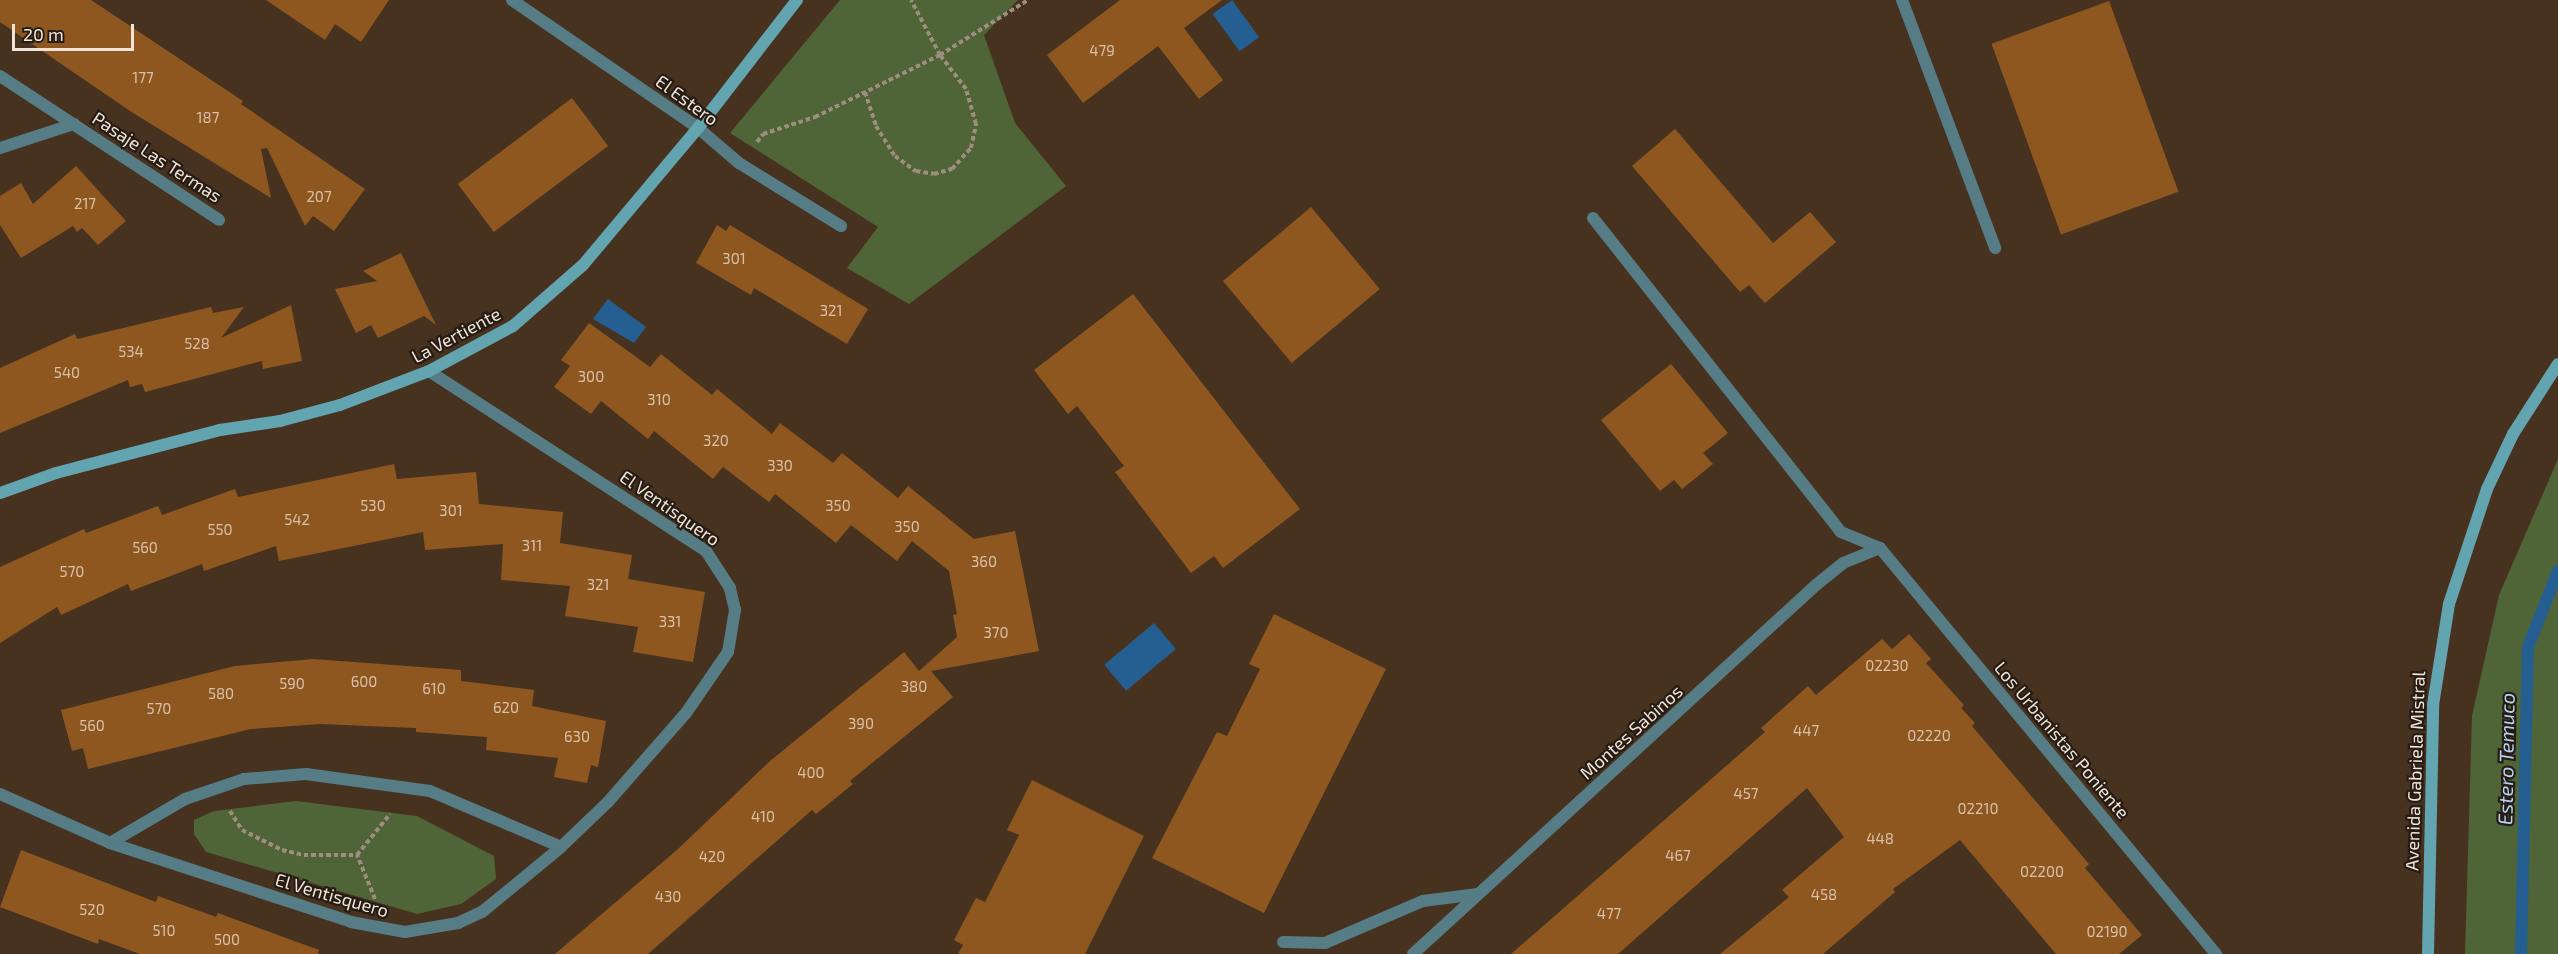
<!DOCTYPE html>
<html>
<head>
<meta charset="utf-8">
<style>
	body { margin:0 }
	#map { position:relative; width:2558px; height:954px; overflow:hidden; background:#473220; font-family:"Exo 2",sans-serif }
	div>[style] { position:absolute }
	.green>* { inset:0; background:#4f6437 }
	.water>* { inset:0; background:#255f91; transform-origin:0 0 }
	.stream>* { height:12px; margin:-6px; padding:0 6px; transform-origin:6px; border-radius:6px; background:#255f91 }
	.building>* { inset:0; background:#8f5720; transform-origin:0 0 }
	.path>* { height:4px; margin-top:-2px; transform-origin:0; background:repeating-linear-gradient(90deg,#9f8e7f 0 4.5px,transparent 0 7.5px) }
	.lane>* { height:12px; margin:-6px; padding:0 6px; transform-origin:6px; border-radius:6px; background:#567d85 }
	.street>* { height:12px; margin:-6px; padding:0 6px; transform-origin:6px; border-radius:6px; background:#567d85 }
	.secondary>* { height:12px; margin:-6px; padding:0 6px; transform-origin:6px; border-radius:6px; background:#63a4b1 }
	span { translate:-50% -50%; white-space:nowrap; text-align:center; line-height:1.15; -webkit-text-stroke:4.5px #261c14; paint-order:stroke }
	.number-label { font-size:15px; color:#d8c0a9 }
	.number-label span { -webkit-text-stroke-width:0 }
	.street-label { font-size:18px; color:#f0e3d7 }
	.water-label { font-size:20px; color:#b5d3f0; font-style:italic }
	.scale { position:absolute; left:12px; top:24px; width:122px; height:27px; box-sizing:border-box; border:3px solid #f0e3d7; border-top:0; padding-left:8px; font-size:18px; line-height:21px; white-space:nowrap; color:#f0e3d7; -webkit-text-stroke:4px #261c14; paint-order:stroke }
</style>
</head>
<body>
<div id="map">
	<div class="green">
		<div style="clip-path:polygon(840px 0,1018px 0,984px 35px,1015px 123px,1066px 186px,909px 304px,847px 268px,878px 227px,730px 133px)"></div>
		<div style="clip-path:polygon(2558px 459px,2558px 954px,2465px 954px,2472px 716px,2499px 595px)"></div>
		<div style="clip-path:polygon(296px 801px,417px 816px,494px 856px,496px 879px,461px 904px,417px 914px,206px 852px,194px 834px,194px 820px,214px 811px)"></div>
	</div>
	<div class="water">
		<div style="left:1232px;top:0;width:46px;height:24px;rotate:54deg"></div>
		<div style="clip-path:polygon(608px 299px,646px 327px,634px 343px,593px 319px)"></div>
		<div style="left:1154px;top:623px;width:34px;height:65px;rotate:50deg"></div>
	</div>
	<div class="stream">
		<div style="left:2521px;top:954px;width:307px;rotate:-88.7deg"></div>
		<div style="left:2528px;top:647px;width:82px;rotate:-68.5deg"></div>
	</div>
	<div class="building">
		<div style="clip-path:polygon(0 0,91px 0,243px 101px,241px 104px,365px 189px,334px 231px,313px 216px,305px 226px,267px 148px,261px 149px,271px 198px,130px 111px,0 22px)"></div>
		<div style="clip-path:polygon(266px 0,389px 0,361px 42px,335px 24px,325px 40px)"></div>
		<div style="clip-path:polygon(1120px 0,1222px 0,1184px 28px,1223px 80px,1199px 99px,1158px 46px,1083px 103px,1047px 55px)"></div>
		<div style="left:2109px;top:1px;width:203px;height:125px;rotate:70deg"></div>
		<div style="left:572px;top:98px;width:60px;height:143px;rotate:53deg"></div>
		<div style="clip-path:polygon(1675px 129px,1773px 243px,1810px 212px,1836px 242px,1765px 303px,1749px 285px,1740px 292px,1632px 166px)"></div>
		<div style="clip-path:polygon(76px 166px,126px 221px,98px 245px,82px 228px,77px 232px,73px 226px,21px 258px,0 225px,0 196px,21px 183px,33px 204px)"></div>
		<div style="left:1311px;top:207px;width:107px;height:115px;rotate:50deg"></div>
		<div style="clip-path:polygon(717px 225px,726px 231px,730px 225px,868px 309px,847px 344px,754px 288px,751px 295px,696px 263px)"></div>
		<div style="clip-path:polygon(401px 253px,436px 325px,424px 316px,378px 338px,371px 325px,356px 333px,335px 289px,377px 281px,363px 271px)"></div>
		<div style="clip-path:polygon(1133px 294px,1300px 509px,1223px 568px,1214px 556px,1191px 573px,1115px 472px,1124px 466px,1077px 406px,1068px 414px,1034px 370px)"></div>
		<div style="clip-path:polygon(291px 305px,302px 361px,263px 369px,262px 361px,145px 392px,142px 384px,130px 387px,128px 380px,0 433px,0 368px,75px 334px,77px 339px,211px 307px,213px 313px,244px 307px,221px 338px)"></div>
		<div style="clip-path:polygon(589px 323px,650px 367px,661px 354px,712px 395px,717px 389px,772px 434px,780px 423px,833px 463px,842px 453px,898px 498px,908px 486px,974px 539px,1015px 531px,1039px 651px,931px 671px,953px 697px,850px 781px,853px 784px,816px 814px,812px 810px,648px 954px,555px 954px,678px 849px,770px 761px,904px 652px,919px 671px,957px 637px,953px 615px,957px 614px,949px 571px,912px 541px,897px 561px,851px 525px,836px 543px,775px 494px,769px 502px,723px 467px,713px 479px,654px 431px,648px 439px,601px 401px,591px 414px,554px 387px,570px 366px,561px 360px)"></div>
		<div style="clip-path:polygon(1671px 364px,1728px 433px,1703px 453px,1713px 464px,1682px 489px,1674px 480px,1660px 491px,1601px 420px)"></div>
		<div style="clip-path:polygon(394px 464px,397px 479px,476px 472px,479px 504px,563px 512px,560px 543px,632px 555px,628px 579px,705px 592px,693px 662px,633px 652px,638px 627px,565px 616px,570px 586px,501px 580px,503px 544px,425px 550px,423px 532px,279px 561px,276px 546px,204px 571px,202px 564px,131px 591px,128px 584px,61px 615px,57px 607px,0 643px,0 567px,84px 529px,86px 533px,158px 506px,162px 515px,235px 489px,238px 497px)"></div>
		<div style="clip-path:polygon(1274px 614px,1386px 669px,1264px 913px,1152px 858px,1217px 732px,1227px 736px,1260px 669px,1249px 664px)"></div>
		<div style="clip-path:polygon(1909px 634px,1931px 659px,1926px 663px,1964px 705px,1961px 708px,1975px 723px,1972px 726px,2089px 864px,2085px 868px,2142px 935px,2119px 954px,2056px 954px,1960px 840px,1893px 889px,1895px 892px,1823px 954px,1720px 954px,1789px 897px,1782px 890px,1844px 837px,1807px 788px,1618px 954px,1511px 954px,1765px 732px,1761px 728px,1808px 686px,1816px 695px,1882px 639px,1892px 649px)"></div>
		<div style="clip-path:polygon(313px 659px,461px 670px,461px 681px,534px 690px,532px 706px,606px 721px,598px 767px,591px 765px,587px 783px,554px 777px,558px 758px,486px 750px,487px 737px,416px 732px,416px 728px,320px 724px,251px 729px,88px 769px,83px 748px,72px 751px,61px 710px,235px 666px)"></div>
		<div style="clip-path:polygon(1032px 780px,1144px 836px,1085px 954px,958px 954px,963px 945px,954px 940px,976px 898px,985px 902px,1019px 835px,1007px 830px)"></div>
		<div style="clip-path:polygon(21px 850px,156px 902px,158px 896px,216px 917px,218px 913px,319px 950px,318px 954px,140px 954px,99px 939px,98px 944px,0 907px)"></div>
	</div>
	<div class="path">
		<div style="left:865px;top:92px;width:36px;rotate:72deg"></div>
		<div style="left:876px;top:126px;width:36px;rotate:58deg"></div>
		<div style="left:895px;top:156px;width:26px;rotate:36deg"></div>
		<div style="left:916px;top:171px;width:18px;rotate:9deg"></div>
		<div style="left:934px;top:174px;width:19px;rotate:-16deg"></div>
		<div style="left:952px;top:169px;width:28px;rotate:-48deg"></div>
		<div style="left:971px;top:148px;width:25px;rotate:-78deg"></div>
		<div style="left:976px;top:124px;width:36px;rotate:-106deg"></div>
		<div style="left:966px;top:89px;width:43px;rotate:-127.4deg"></div>
		<div style="left:940px;top:55px;width:62px;rotate:-117.8deg"></div>
		<div style="left:757px;top:142px;width:10px;rotate:-53deg"></div>
		<div style="left:763px;top:134px;width:55px;rotate:-18.1deg"></div>
		<div style="left:815px;top:117px;width:140px;rotate:-26.4deg"></div>
		<div style="left:940px;top:55px;width:104px;rotate:-32deg"></div>
		<div style="left:230px;top:811px;width:22px;rotate:58deg"></div>
		<div style="left:242px;top:830px;width:45px;rotate:26.6deg"></div>
		<div style="left:282px;top:850px;width:23px;rotate:13deg"></div>
		<div style="left:304px;top:855px;width:53px"></div>
		<div style="left:375px;top:899px;width:48px;rotate:-112.2deg"></div>
		<div style="left:357px;top:855px;width:53px;rotate:-51.2deg"></div>
	</div>
	<div class="lane">
		<div style="left:1902px;top:0;width:265px;rotate:69.4deg"></div>
		<div style="left:1593px;top:218px;width:400px;rotate:51.7deg"></div>
		<div style="left:1841px;top:532px;width:42px;rotate:22.3deg"></div>
		<div style="left:1283px;top:942px;width:42px;rotate:1.4deg"></div>
		<div style="left:1325px;top:943px;width:107px;rotate:-23.2deg"></div>
		<div style="left:1423px;top:901px;width:55px;rotate:-7.3deg"></div>
	</div>
	<div class="street">
		<div style="left:512px;top:0;width:226px;rotate:34.5deg"></div>
		<div style="left:698px;top:128px;width:54px;rotate:40.5deg"></div>
		<div style="left:739px;top:163px;width:120px;rotate:31.7deg"></div>
		<div style="left:0;top:76px;width:262px;rotate:33.3deg"></div>
		<div style="left:0;top:148px;width:78px;rotate:-18deg"></div>
		<div style="left:0;top:794px;width:120px;rotate:24deg"></div>
		<div style="left:110px;top:843px;width:254px;rotate:18.1deg"></div>
		<div style="left:351px;top:922px;width:55px;rotate:10.5deg"></div>
		<div style="left:405px;top:932px;width:54px;rotate:-9.6deg"></div>
		<div style="left:458px;top:923px;width:26px;rotate:-25deg"></div>
		<div style="left:482px;top:912px;width:102px;rotate:-39.4deg"></div>
		<div style="left:561px;top:847px;width:65px;rotate:-43.8deg"></div>
		<div style="left:608px;top:802px;width:118px;rotate:-48.8deg"></div>
		<div style="left:686px;top:713px;width:74px;rotate:-55.5deg"></div>
		<div style="left:728px;top:652px;width:43px;rotate:-80.5deg"></div>
		<div style="left:735px;top:610px;width:23px;rotate:-103deg"></div>
		<div style="left:730px;top:588px;width:44px;rotate:-123deg"></div>
		<div style="left:706px;top:551px;width:330px;rotate:-147deg"></div>
		<div style="left:110px;top:843px;width:87px;rotate:-30.4deg"></div>
		<div style="left:185px;top:799px;width:62px;rotate:-18.7deg"></div>
		<div style="left:244px;top:779px;width:62px;rotate:-4.6deg"></div>
		<div style="left:306px;top:774px;width:125px;rotate:7.8deg"></div>
		<div style="left:430px;top:791px;width:142px;rotate:23.1deg"></div>
		<div style="left:1413px;top:954px;width:546px;rotate:-42.48deg"></div>
		<div style="left:1816px;top:585px;width:35px;rotate:-39deg"></div>
		<div style="left:1843px;top:563px;width:40px;rotate:-22deg"></div>
		<div style="left:1880px;top:548px;width:527px;rotate:50.39deg"></div>
	</div>
	<div class="secondary">
		<div style="left:0;top:493px;width:59px;rotate:-19.7deg"></div>
		<div style="left:56px;top:473px;width:170px;rotate:-14.7deg"></div>
		<div style="left:220px;top:430px;width:61px;rotate:-8.5deg"></div>
		<div style="left:280px;top:421px;width:62px;rotate:-14.9deg"></div>
		<div style="left:340px;top:405px;width:95px;rotate:-20.9deg"></div>
		<div style="left:429px;top:371px;width:95px;rotate:-28.2deg"></div>
		<div style="left:513px;top:326px;width:93px;rotate:-41.1deg"></div>
		<div style="left:583px;top:265px;width:179px;rotate:-50deg"></div>
		<div style="left:698px;top:128px;width:162px;rotate:-52.3deg"></div>
		<div style="left:2428px;top:954px;width:249px;rotate:-88.8deg"></div>
		<div style="left:2433px;top:705px;width:102px;rotate:-81deg"></div>
		<div style="left:2449px;top:604px;width:121px;rotate:-71.7deg"></div>
		<div style="left:2487px;top:489px;width:61px;rotate:-64.7deg"></div>
		<div style="left:2513px;top:434px;width:83px;rotate:-57.3deg"></div>
	</div>
	<div class="number-label">
		<span style="left:1102px;top:51px">479</span>
		<span style="left:143px;top:78px">177</span>
		<span style="left:208px;top:118px">187</span>
		<span style="left:319px;top:197px">207</span>
		<span style="left:85px;top:204px">217</span>
		<span style="left:734px;top:259px">301</span>
		<span style="left:831px;top:311px">321</span>
		<span style="left:197px;top:344px">528</span>
		<span style="left:131px;top:352px">534</span>
		<span style="left:67px;top:373px">540</span>
		<span style="left:591px;top:377px">300</span>
		<span style="left:659px;top:400px">310</span>
		<span style="left:716px;top:441px">320</span>
		<span style="left:780px;top:466px">330</span>
		<span style="left:373px;top:506px">530</span>
		<span style="left:838px;top:506px">350</span>
		<span style="left:451px;top:511px">301</span>
		<span style="left:297px;top:520px">542</span>
		<span style="left:907px;top:527px">350</span>
		<span style="left:220px;top:530px">550</span>
		<span style="left:532px;top:546px">311</span>
		<span style="left:145px;top:548px">560</span>
		<span style="left:984px;top:562px">360</span>
		<span style="left:72px;top:572px">570</span>
		<span style="left:598px;top:585px">321</span>
		<span style="left:670px;top:622px">331</span>
		<span style="left:996px;top:633px">370</span>
		<span style="left:1887px;top:666px">02230</span>
		<span style="left:364px;top:682px">600</span>
		<span style="left:292px;top:684px">590</span>
		<span style="left:914px;top:687px">380</span>
		<span style="left:434px;top:689px">610</span>
		<span style="left:221px;top:694px">580</span>
		<span style="left:506px;top:708px">620</span>
		<span style="left:159px;top:709px">570</span>
		<span style="left:861px;top:724px">390</span>
		<span style="left:92px;top:726px">560</span>
		<span style="left:1806px;top:731px">447</span>
		<span style="left:1929px;top:736px">02220</span>
		<span style="left:577px;top:737px">630</span>
		<span style="left:811px;top:773px">400</span>
		<span style="left:1746px;top:794px">457</span>
		<span style="left:1978px;top:809px">02210</span>
		<span style="left:763px;top:817px">410</span>
		<span style="left:1880px;top:839px">448</span>
		<span style="left:1678px;top:856px">467</span>
		<span style="left:712px;top:857px">420</span>
		<span style="left:2042px;top:872px">02200</span>
		<span style="left:1824px;top:895px">458</span>
		<span style="left:668px;top:897px">430</span>
		<span style="left:92px;top:910px">520</span>
		<span style="left:1609px;top:914px">477</span>
		<span style="left:164px;top:931px">510</span>
		<span style="left:2107px;top:932px">02190</span>
		<span style="left:227px;top:940px">500</span>
	</div>
	<div class="street-label">
		<span style="left:687px;top:100px;rotate:36deg">El Estero</span>
		<span style="left:157px;top:157px;rotate:33deg">Pasaje Las Termas</span>
		<span style="left:456px;top:335px;rotate:-28deg">La Vertiente</span>
		<span style="left:670px;top:508px;rotate:35deg">El Ventisquero</span>
		<span style="left:1631px;top:732px;rotate:-42deg">Montes Sabinos</span>
		<span style="left:2062px;top:740px;rotate:50deg">Los Urbanistas Poniente</span>
		<span style="left:2415px;top:771px;rotate:-88deg">Avenida Gabriela Mistral</span>
		<span style="left:332px;top:895px;rotate:16deg">El Ventisquero</span>
	</div>
	<div class="water-label">
		<span style="left:2506px;top:759px;rotate:-89deg">Estero Temuco</span>
	</div>
	<div class="scale">20 m</div>
</div>
</body>
</html>
